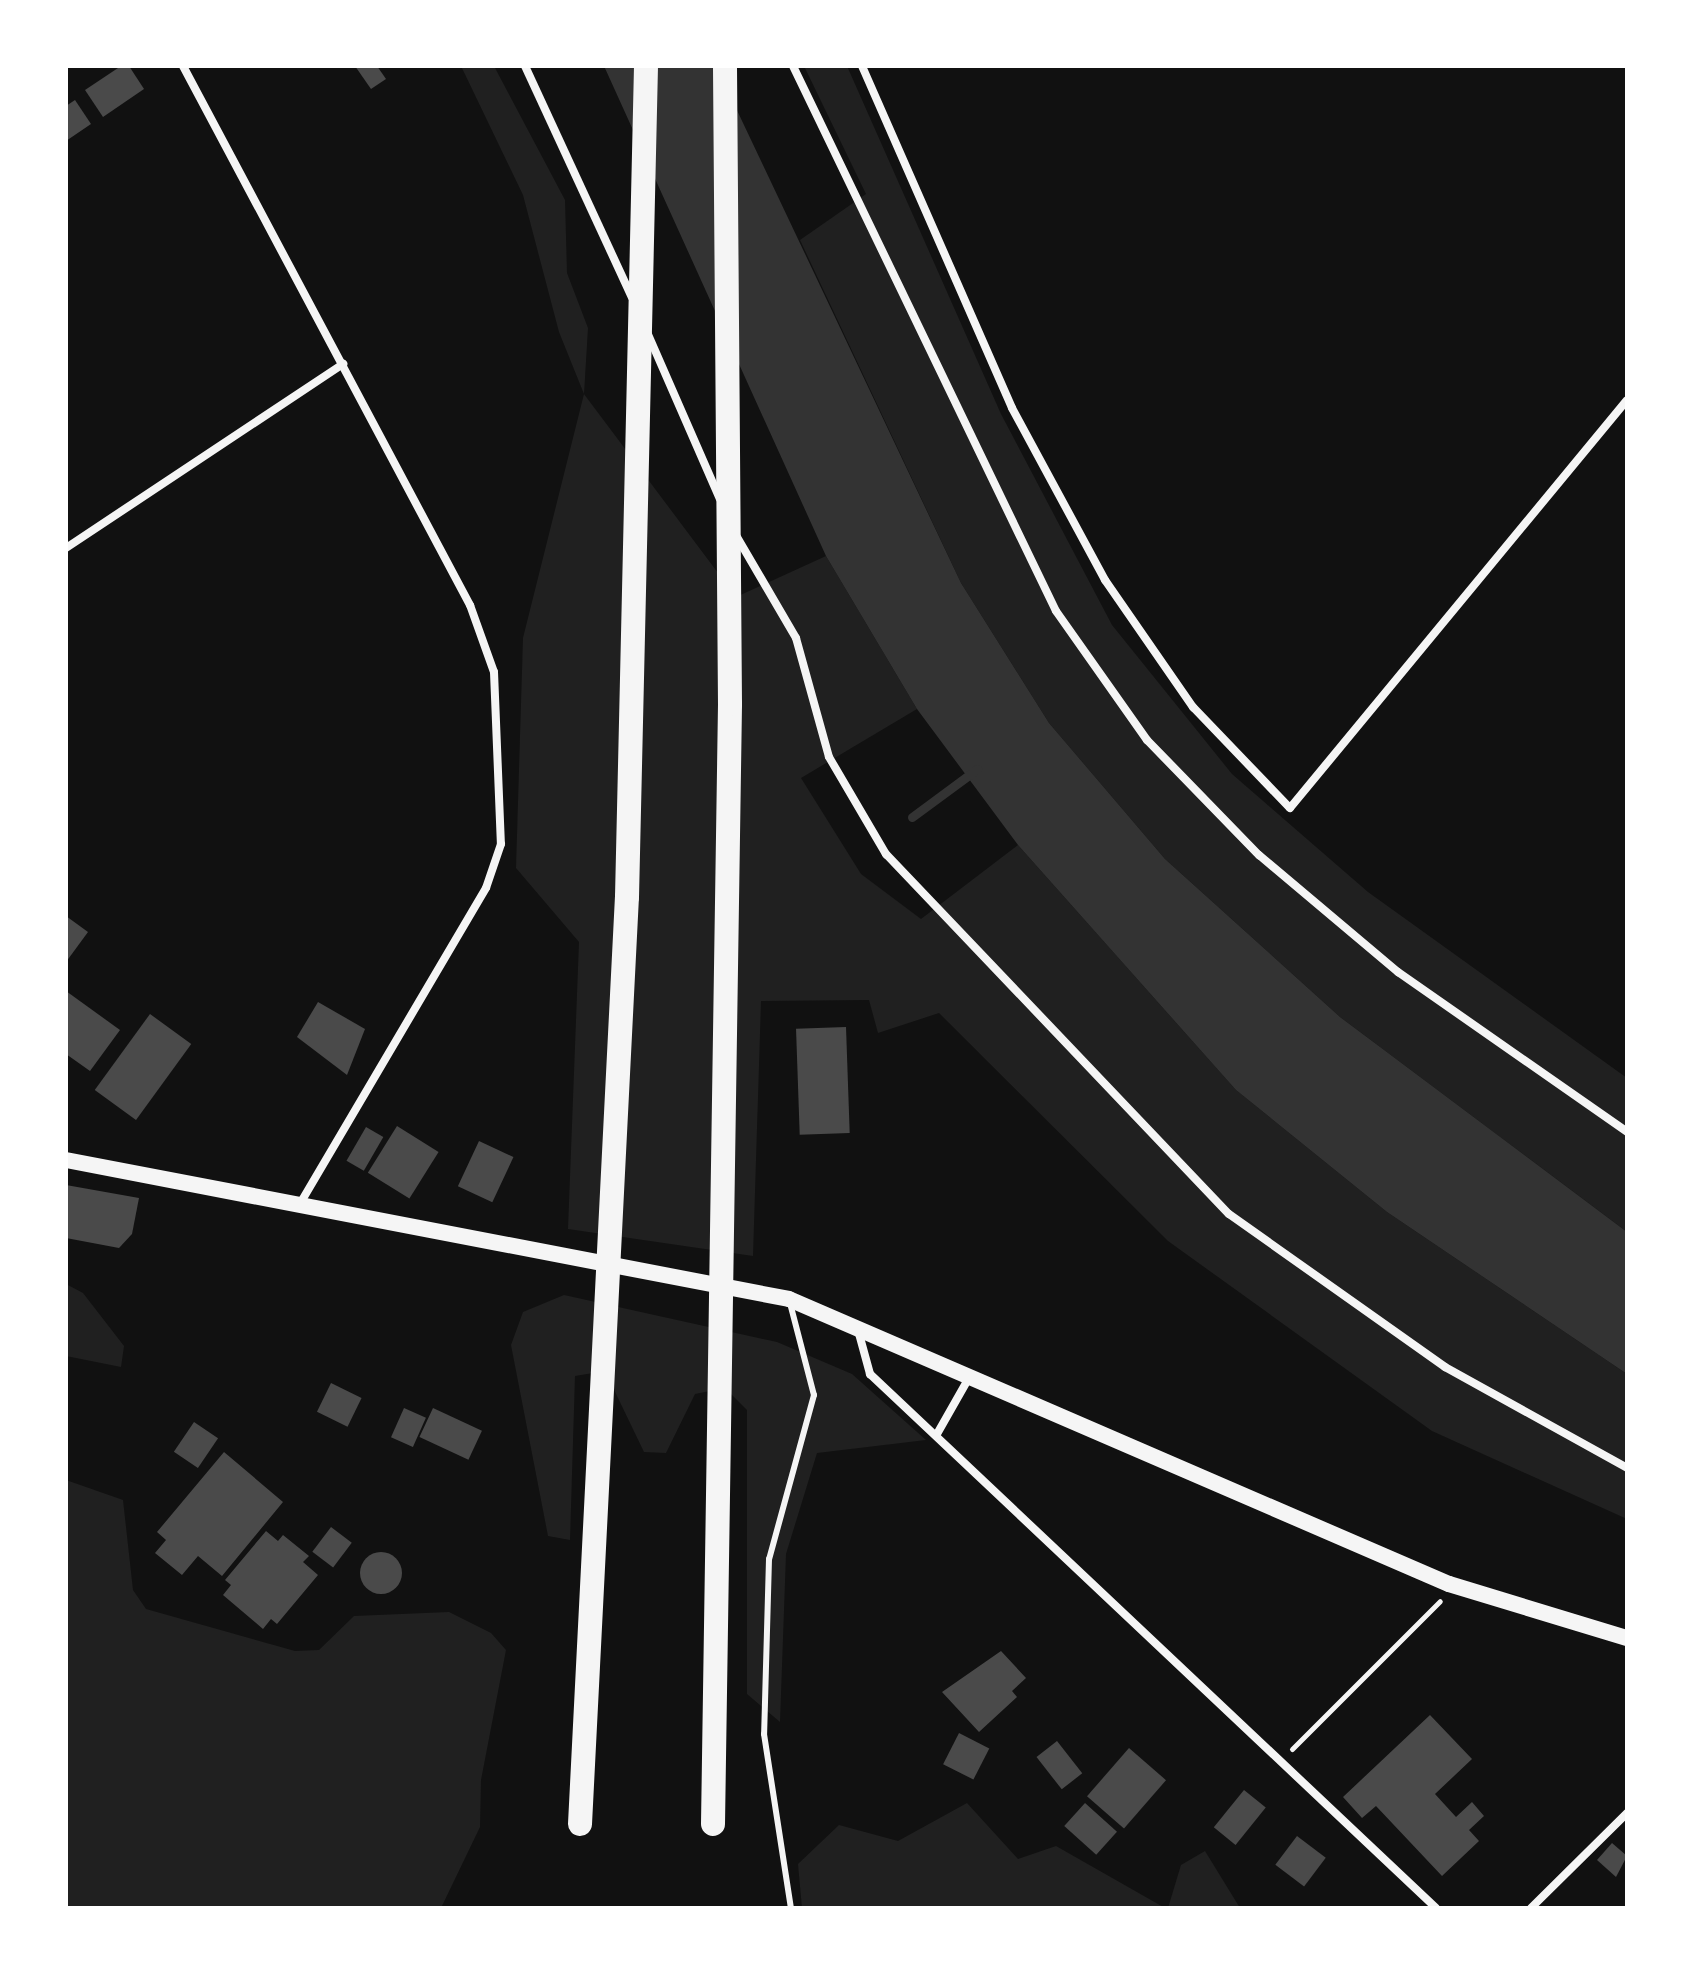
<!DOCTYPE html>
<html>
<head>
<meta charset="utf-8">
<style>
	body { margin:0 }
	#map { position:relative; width:1693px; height:1974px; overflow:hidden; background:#111; font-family:Lora,serif }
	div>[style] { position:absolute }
	.green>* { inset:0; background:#202020 }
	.water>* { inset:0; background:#333 }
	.stream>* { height:9px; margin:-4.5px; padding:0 4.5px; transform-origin:4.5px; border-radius:4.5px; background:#333 }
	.building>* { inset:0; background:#4a4a4a; transform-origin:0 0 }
	.round { border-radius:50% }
	.path>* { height:5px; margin:-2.5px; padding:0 2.5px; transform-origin:2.5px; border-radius:2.5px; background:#f5f5f5 }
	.service>* { height:6px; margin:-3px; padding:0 3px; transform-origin:3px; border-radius:3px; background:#f5f5f5 }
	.minor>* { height:8px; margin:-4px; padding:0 4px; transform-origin:4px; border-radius:4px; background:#f5f5f5 }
	.secondary>* { height:16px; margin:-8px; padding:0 8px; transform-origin:8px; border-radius:8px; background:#f5f5f5 }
	.motorway>* { height:24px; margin:-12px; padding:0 12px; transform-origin:12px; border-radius:12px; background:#f5f5f5 }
	span { translate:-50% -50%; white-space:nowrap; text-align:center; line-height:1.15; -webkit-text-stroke:8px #fff; paint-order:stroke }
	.frame { position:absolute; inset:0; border:68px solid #fff; pointer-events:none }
</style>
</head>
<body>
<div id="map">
	<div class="green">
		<div style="clip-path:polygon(461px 66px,494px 66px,565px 200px,567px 273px,588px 328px,584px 394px,736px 597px,826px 556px,917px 709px,801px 778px,861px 874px,921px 919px,1018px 845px,1236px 1090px,1387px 1212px,1627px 1374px,1627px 1519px,1432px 1431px,1168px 1241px,939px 1013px,878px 1033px,869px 1000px,761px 1001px,753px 1256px,568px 1229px,579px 942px,516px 868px,523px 638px,584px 394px,559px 332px,523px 195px)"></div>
		<div style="clip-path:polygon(804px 66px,847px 66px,1001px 414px,1112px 625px,1232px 774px,1368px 892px,1627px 1078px,1627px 1232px,1340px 1017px,1165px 859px,1049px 723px,961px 583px,800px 240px,866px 194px)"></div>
		<div style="clip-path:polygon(66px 1284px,83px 1293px,124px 1346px,121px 1367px,66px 1356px)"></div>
		<div style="clip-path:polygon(564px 1295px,777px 1342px,852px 1374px,926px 1440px,817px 1453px,786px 1554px,780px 1722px,747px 1694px,747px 1410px,725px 1388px,695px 1394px,666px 1453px,644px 1452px,605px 1371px,575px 1376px,570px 1540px,548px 1536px,511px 1345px,523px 1312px)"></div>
		<div style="clip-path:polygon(66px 1480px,123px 1500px,133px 1590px,146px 1609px,295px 1651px,319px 1650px,354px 1616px,449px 1612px,491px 1633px,506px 1650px,481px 1780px,480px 1827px,441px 1908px,66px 1908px)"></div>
		<div style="clip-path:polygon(967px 1803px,1018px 1859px,1056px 1846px,1165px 1908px,802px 1908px,798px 1864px,839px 1825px,898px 1841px)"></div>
		<div style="clip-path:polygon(1205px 1851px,1240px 1908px,1168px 1908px,1181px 1865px)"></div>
	</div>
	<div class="water">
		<div style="clip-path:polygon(604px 66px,716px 66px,961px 583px,1049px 723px,1165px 859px,1340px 1017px,1627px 1232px,1627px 1374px,1387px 1212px,1236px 1090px,1018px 845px,917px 709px,826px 556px)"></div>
	</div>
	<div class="stream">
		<div style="left:912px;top:817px;width:81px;rotate:-36.4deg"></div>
	</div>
	<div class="building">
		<div style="clip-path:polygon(121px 66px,129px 66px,144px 89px,103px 117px,85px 90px)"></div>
		<div style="clip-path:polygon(355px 66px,377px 66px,386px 79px,371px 89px)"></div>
		<div style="clip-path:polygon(75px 100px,91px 124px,66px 141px,66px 106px)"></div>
		<div style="clip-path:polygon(66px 916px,88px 932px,66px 962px)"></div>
		<div style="clip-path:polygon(66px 991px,120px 1030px,90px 1071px,66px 1054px)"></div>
		<div style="clip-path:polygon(318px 1002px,365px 1029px,347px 1075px,297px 1037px)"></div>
		<div style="left:150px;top:1014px;width:51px;height:94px;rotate:36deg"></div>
		<div style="left:846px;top:1027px;width:106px;height:50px;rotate:88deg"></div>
		<div style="left:397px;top:1126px;width:49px;height:55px;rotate:32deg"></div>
		<div style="left:366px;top:1127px;width:20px;height:39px;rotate:30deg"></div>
		<div style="left:479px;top:1141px;width:38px;height:50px;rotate:25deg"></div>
		<div style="clip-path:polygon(66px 1185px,139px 1198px,132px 1234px,119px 1248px,66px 1238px)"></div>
		<div style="left:331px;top:1383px;width:34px;height:32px;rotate:26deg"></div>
		<div style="left:404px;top:1408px;width:24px;height:32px;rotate:24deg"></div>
		<div style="left:433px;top:1408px;width:54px;height:32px;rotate:25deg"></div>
		<div style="left:194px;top:1422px;width:29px;height:36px;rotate:34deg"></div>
		<div style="clip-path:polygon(224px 1452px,283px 1502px,222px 1576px,198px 1556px,182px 1575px,155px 1553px,166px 1540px,157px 1532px)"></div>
		<div style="left:331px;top:1527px;width:26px;height:31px;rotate:37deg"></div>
		<div style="clip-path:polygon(266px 1531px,278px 1541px,283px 1535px,309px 1556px,303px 1562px,318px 1575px,277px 1624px,271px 1619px,263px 1629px,223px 1595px,231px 1585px,225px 1580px)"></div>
		<div class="round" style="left:360px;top:1552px;width:42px;height:42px"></div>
		<div style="clip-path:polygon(1001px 1651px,1026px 1678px,1012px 1691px,1017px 1697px,979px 1732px,942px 1692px)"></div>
		<div style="clip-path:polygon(1430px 1715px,1472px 1759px,1435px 1794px,1456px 1817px,1472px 1802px,1484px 1816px,1469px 1830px,1479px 1841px,1442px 1876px,1376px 1806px,1362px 1818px,1343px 1797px)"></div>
		<div style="left:959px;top:1733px;width:34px;height:35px;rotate:27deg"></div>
		<div style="left:1057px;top:1741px;width:41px;height:26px;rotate:52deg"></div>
		<div style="left:1129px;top:1748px;width:49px;height:64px;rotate:41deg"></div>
		<div style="left:1244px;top:1790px;width:28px;height:48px;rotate:39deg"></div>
		<div style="left:1085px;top:1803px;width:43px;height:31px;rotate:42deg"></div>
		<div style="left:1297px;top:1836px;width:36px;height:36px;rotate:37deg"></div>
		<div style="clip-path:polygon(1612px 1843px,1627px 1856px,1616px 1877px,1597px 1860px)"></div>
	</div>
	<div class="path">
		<div style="left:1292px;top:1749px;width:209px;rotate:-45deg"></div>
	</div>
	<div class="service">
		<div style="left:790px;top:1303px;width:95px;rotate:75.4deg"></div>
		<div style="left:814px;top:1395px;width:170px;rotate:105.3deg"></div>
		<div style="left:769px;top:1559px;width:175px;rotate:91.6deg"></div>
		<div style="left:764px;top:1734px;width:176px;rotate:81.2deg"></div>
	</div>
	<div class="minor">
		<div style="left:183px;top:66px;width:611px;rotate:61.97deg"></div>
		<div style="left:470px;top:605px;width:71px;rotate:70.3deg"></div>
		<div style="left:494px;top:672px;width:172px;rotate:87.7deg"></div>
		<div style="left:501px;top:844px;width:46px;rotate:108.8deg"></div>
		<div style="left:486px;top:888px;width:370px;rotate:120.5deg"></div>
		<div style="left:525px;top:66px;width:255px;rotate:65.2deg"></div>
		<div style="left:793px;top:66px;width:605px;rotate:64.24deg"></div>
		<div style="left:1056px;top:611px;width:158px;rotate:54.8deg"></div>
		<div style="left:1147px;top:740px;width:161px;rotate:45.8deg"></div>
		<div style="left:1259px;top:855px;width:182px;rotate:40.1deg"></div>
		<div style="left:1398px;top:972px;width:279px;rotate:34.9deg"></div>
		<div style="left:862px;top:66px;width:373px;rotate:66.3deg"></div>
		<div style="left:1012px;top:408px;width:196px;rotate:61.6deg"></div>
		<div style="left:1105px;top:580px;width:155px;rotate:55.3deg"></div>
		<div style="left:1193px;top:707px;width:140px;rotate:46.2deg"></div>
		<div style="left:1290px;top:808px;width:529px;rotate:-50.44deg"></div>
		<div style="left:647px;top:332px;width:182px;rotate:66.4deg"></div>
		<div style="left:737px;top:537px;width:117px;rotate:59.7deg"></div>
		<div style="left:796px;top:638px;width:123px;rotate:74.5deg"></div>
		<div style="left:829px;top:757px;width:113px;rotate:59.6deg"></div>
		<div style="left:886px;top:854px;width:497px;rotate:46.4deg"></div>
		<div style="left:1229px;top:1214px;width:265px;rotate:35.3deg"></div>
		<div style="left:1445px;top:1367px;width:208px;rotate:29deg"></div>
		<div style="left:66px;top:548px;width:333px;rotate:-33.6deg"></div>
		<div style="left:858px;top:1330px;width:46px;rotate:74.7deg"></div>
		<div style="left:870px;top:1374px;width:778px;rotate:43.33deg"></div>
		<div style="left:937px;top:1434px;width:67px;rotate:-60.4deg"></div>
		<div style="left:1531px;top:1908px;width:135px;rotate:-44.7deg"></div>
	</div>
	<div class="secondary">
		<div style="left:66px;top:1160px;width:736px;rotate:10.88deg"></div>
		<div style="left:789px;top:1299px;width:719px;rotate:23.36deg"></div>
		<div style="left:1449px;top:1584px;width:186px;rotate:16.9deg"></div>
	</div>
	<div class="motorway">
		<div style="left:580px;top:1824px;width:928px;rotate:-87.1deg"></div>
		<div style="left:627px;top:897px;width:831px;rotate:-88.69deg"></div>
		<div style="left:713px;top:1824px;width:1120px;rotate:-89.13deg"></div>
		<div style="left:730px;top:704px;width:638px;rotate:-90.45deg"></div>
	</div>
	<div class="frame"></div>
</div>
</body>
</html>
